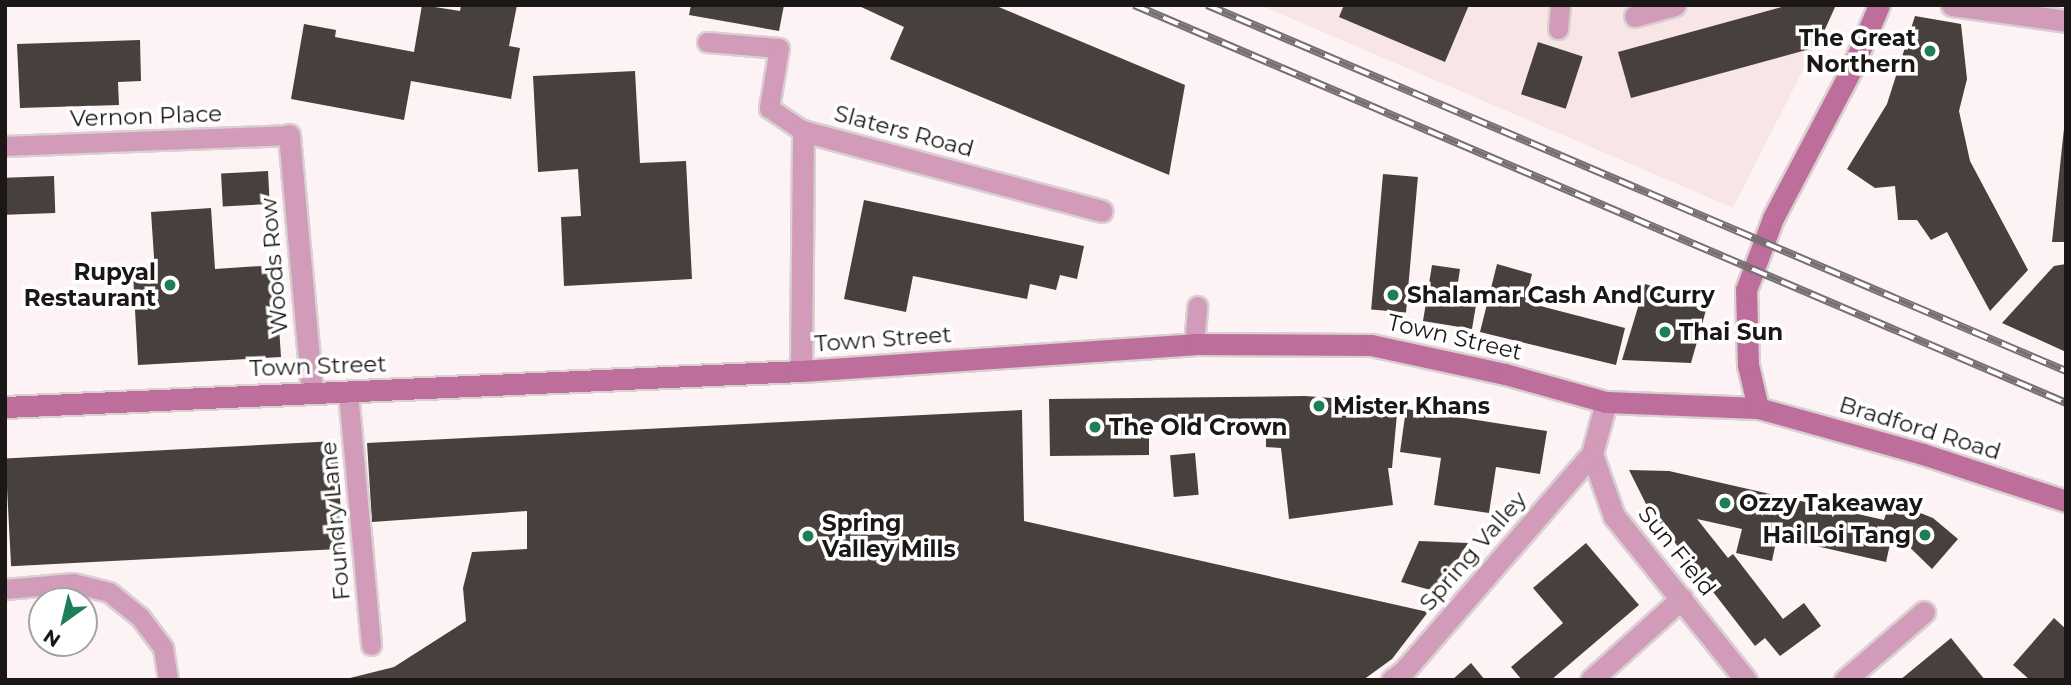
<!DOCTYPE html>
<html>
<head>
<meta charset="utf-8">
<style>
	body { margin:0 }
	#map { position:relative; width:2071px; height:685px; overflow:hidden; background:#fdf3f4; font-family:Montserrat,sans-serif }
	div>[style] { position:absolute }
	.built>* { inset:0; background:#f8e5e6 }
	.building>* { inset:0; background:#47403d; transform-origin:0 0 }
	.roads { filter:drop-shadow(2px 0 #d9d0d1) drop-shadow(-2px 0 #d9d0d1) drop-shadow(0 2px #d9d0d1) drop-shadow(0 -2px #d9d0d1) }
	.service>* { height:19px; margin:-9.5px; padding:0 9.5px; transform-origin:9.5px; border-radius:9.5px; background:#d29bb9 }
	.minor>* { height:21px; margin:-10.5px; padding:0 10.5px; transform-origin:10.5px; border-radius:10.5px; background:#d29bb9 }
	.secondary>* { height:21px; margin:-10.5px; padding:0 10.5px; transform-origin:10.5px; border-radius:10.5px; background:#bd6e9b }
	.rail>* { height:8px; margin-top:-4px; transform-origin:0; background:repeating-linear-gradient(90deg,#fff 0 16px,#767070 0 32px); box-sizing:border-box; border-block:2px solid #767070 }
	.dots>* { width:19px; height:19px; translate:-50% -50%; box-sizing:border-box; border:4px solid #fff; border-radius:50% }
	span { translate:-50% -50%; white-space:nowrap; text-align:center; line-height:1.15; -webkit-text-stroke:7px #fff; paint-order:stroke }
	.poi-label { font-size:23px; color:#1b1717; font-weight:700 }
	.right { translate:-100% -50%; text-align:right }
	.left { translate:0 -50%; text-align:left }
	.street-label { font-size:23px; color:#1b1717 }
	.frame { position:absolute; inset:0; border:7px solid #1b1717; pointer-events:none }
	.north { position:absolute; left:28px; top:587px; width:70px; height:70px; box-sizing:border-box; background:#fff; border:2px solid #a4a2a2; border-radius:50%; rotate:214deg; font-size:19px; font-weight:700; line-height:28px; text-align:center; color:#1b1717 }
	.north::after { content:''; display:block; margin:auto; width:24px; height:32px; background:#1c7f57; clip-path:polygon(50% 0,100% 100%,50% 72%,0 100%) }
</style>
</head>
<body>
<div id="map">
	<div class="built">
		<div style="clip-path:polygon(1260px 5px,1836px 5px,1733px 208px)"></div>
	</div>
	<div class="building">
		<div style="clip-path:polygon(422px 5px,460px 11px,461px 5px,517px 5px,509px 46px,520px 48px,511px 99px,411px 81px,404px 120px,291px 99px,304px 24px,336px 30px,335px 37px,414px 52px)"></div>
		<div style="clip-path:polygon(691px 5px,784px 5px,779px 31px,689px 15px)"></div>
		<div style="clip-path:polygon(857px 5px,994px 5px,1185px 85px,1169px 175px,890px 59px,904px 27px)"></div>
		<div style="clip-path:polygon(1344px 5px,1469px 5px,1445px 62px,1339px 17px)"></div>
		<div style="clip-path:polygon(1789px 5px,1836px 5px,1817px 47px,1631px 98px,1618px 52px)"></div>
		<div style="clip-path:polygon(1915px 16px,1961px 24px,1967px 79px,1959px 111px,1970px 161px,2028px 270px,1990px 311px,1947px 232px,1931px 240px,1917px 220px,1898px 220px,1895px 186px,1875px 188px,1847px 169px,1887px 104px)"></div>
		<div style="clip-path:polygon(140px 40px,141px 81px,118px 82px,119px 105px,20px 108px,17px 44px)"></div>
		<div style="left:1538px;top:42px;width:47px;height:55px;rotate:18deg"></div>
		<div style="clip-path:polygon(635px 71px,640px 163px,686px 161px,692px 279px,564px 286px,561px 217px,581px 216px,578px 169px,538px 172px,533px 76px)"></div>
		<div style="clip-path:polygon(2064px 129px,2066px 242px,2052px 242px,2062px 147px)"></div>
		<div style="left:268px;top:171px;width:33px;height:47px;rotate:87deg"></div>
		<div style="left:1383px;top:174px;width:35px;height:136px;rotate:5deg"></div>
		<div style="left:54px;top:176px;width:37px;height:49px;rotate:88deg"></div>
		<div style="clip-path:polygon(864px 200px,1084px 246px,1077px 279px,1060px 275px,1056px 290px,1030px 284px,1027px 299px,913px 276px,906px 312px,844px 299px)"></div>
		<div style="clip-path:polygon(211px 208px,215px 269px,275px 265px,281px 357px,138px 365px,133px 273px,155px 272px,151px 212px)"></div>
		<div style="clip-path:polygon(1497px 264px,1532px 274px,1525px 302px,1625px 328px,1616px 365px,1480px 332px)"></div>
		<div style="clip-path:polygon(2066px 264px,2066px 352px,2002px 323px,2054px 266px)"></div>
		<div style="clip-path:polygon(1432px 265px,1460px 269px,1457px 289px,1478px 293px,1472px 329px,1423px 321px)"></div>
		<div style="clip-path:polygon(1645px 284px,1708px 303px,1691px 363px,1622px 360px)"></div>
		<div style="clip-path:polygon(1305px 396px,1398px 403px,1392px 468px,1388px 468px,1393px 505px,1289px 519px,1281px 448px,1266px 447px,1266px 421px,1149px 422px,1149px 455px,1050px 456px,1049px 399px)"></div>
		<div style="clip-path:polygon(1406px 409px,1547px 431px,1540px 474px,1496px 467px,1489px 513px,1434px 505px,1441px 458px,1400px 452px)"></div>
		<div style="clip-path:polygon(1022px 410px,1024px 521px,1428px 612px,1392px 659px,1363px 680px,342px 680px,394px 667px,466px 621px,463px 588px,472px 552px,527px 549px,527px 511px,372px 522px,367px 443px)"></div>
		<div style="left:337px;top:441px;width:108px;height:332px;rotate:87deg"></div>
		<div style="left:1195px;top:453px;width:42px;height:25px;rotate:85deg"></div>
		<div style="clip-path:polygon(1629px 470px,1669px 471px,1884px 520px,1890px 501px,1933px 518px,1958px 539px,1932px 569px,1893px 531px,1886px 562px,1777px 537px,1772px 561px,1736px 553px,1742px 529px,1697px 519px,1728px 558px,1733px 554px,1783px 619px,1804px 603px,1821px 626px,1780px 656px,1765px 638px,1755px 646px,1648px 508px)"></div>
		<div style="clip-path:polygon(1419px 541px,1468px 543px,1438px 592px,1401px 582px)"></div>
		<div style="clip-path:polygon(1586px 543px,1639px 605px,1551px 680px,1522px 680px,1511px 667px,1563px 623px,1533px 588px)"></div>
		<div style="clip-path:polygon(2054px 618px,2066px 629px,2066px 680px,2030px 680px,2013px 665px)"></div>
		<div style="clip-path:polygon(1951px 638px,1985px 680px,1900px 680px)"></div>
		<div style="clip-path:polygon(1471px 663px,1485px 680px,1452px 680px)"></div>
	</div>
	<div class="roads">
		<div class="service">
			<div style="left:1558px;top:29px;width:24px;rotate:-85deg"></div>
			<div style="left:707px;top:42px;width:72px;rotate:4.8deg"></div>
			<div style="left:779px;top:48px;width:61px;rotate:99.5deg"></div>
			<div style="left:769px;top:108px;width:41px;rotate:34.1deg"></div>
			<div style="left:5px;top:146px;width:284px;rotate:-2.2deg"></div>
			<div style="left:1194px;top:344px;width:38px;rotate:-85deg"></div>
			<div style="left:348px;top:392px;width:254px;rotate:84.8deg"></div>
			<div style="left:5px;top:589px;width:68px;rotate:-5deg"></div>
			<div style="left:73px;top:583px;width:37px;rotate:14deg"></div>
			<div style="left:109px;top:592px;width:40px;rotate:39deg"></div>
			<div style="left:140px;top:617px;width:39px;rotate:53deg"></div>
			<div style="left:163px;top:648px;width:32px;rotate:81deg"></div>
		</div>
		<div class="minor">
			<div style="left:1952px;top:5px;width:115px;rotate:8deg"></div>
			<div style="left:1635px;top:16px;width:41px;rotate:-15.4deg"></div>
			<div style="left:289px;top:135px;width:258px;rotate:84.9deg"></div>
			<div style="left:801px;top:371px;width:240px;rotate:-89.5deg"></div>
			<div style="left:803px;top:131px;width:309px;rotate:15deg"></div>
			<div style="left:1606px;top:402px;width:54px;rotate:105.1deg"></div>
			<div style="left:1592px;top:454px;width:66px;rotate:70.5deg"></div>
			<div style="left:1614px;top:516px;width:211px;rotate:51.2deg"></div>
			<div style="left:1392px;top:680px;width:14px;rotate:-36deg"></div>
			<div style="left:1403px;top:672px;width:289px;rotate:-49.1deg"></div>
			<div style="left:1591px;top:680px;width:122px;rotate:-42deg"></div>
			<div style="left:1845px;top:680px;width:104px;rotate:-40.7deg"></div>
		</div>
		<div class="secondary">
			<div style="left:5px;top:407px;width:797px;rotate:-2.59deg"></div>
			<div style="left:801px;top:371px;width:394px;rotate:-3.9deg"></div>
			<div style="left:1194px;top:344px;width:177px;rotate:0.3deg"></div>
			<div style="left:1371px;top:345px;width:137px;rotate:12.2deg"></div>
			<div style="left:1505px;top:374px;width:105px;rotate:15.5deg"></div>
			<div style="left:1606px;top:402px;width:152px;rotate:2.3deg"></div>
			<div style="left:1758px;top:408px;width:171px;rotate:15.6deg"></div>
			<div style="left:1923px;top:454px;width:151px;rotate:18.2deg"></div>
			<div style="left:1758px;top:408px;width:44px;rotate:-103.1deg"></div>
			<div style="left:1748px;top:365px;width:75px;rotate:-91.5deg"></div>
			<div style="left:1746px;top:290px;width:77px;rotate:-69.4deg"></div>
			<div style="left:1773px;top:218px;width:172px;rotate:-62.2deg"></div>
			<div style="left:1853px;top:66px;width:66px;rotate:-66.9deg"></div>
		</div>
	</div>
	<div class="rail">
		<div style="left:1134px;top:5px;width:1013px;rotate:23.12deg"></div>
		<div style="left:1207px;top:5px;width:934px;rotate:23.08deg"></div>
	</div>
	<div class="dots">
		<div style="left:1930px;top:51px;background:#1c7f57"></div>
		<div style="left:170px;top:285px;background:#1c7f57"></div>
		<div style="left:1393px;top:295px;background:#1c7f57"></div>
		<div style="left:1665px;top:332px;background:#1c7f57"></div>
		<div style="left:1319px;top:406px;background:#1c7f57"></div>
		<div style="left:1095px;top:427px;background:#1c7f57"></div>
		<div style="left:1725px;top:503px;background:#1c7f57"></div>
		<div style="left:1925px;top:535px;background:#1c7f57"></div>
		<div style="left:808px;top:536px;background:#1c7f57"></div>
	</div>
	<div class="poi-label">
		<span class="right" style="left:1916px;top:51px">The Great<br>Northern</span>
		<span class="right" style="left:156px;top:285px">Rupyal<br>Restaurant</span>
		<span class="left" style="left:1407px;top:295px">Shalamar Cash And Curry</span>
		<span class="left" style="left:1679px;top:332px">Thai Sun</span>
		<span class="left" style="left:1333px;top:406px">Mister Khans</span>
		<span class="left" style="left:1109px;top:427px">The Old Crown</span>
		<span class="left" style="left:1739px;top:503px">Ozzy Takeaway</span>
		<span class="left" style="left:822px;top:536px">Spring<br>Valley Mills</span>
		<span class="right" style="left:1911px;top:535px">Hai Loi Tang</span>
	</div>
	<div class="street-label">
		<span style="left:146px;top:116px;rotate:-2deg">Vernon Place</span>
		<span style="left:904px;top:131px;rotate:15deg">Slaters Road</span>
		<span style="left:274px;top:266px;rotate:-95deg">Woods Row</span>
		<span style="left:1455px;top:337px;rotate:13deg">Town Street</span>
		<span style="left:883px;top:339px;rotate:-4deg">Town Street</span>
		<span style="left:318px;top:366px;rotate:-2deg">Town Street</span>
		<span style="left:1920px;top:428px;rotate:17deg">Bradford Road</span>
		<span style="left:335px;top:521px;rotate:-95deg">Foundry Lane</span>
		<span style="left:1473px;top:551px;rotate:-49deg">Spring Valley</span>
		<span style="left:1677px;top:551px;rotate:51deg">Sun Field</span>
	</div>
	<div class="frame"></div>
	<div class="north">N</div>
</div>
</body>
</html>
